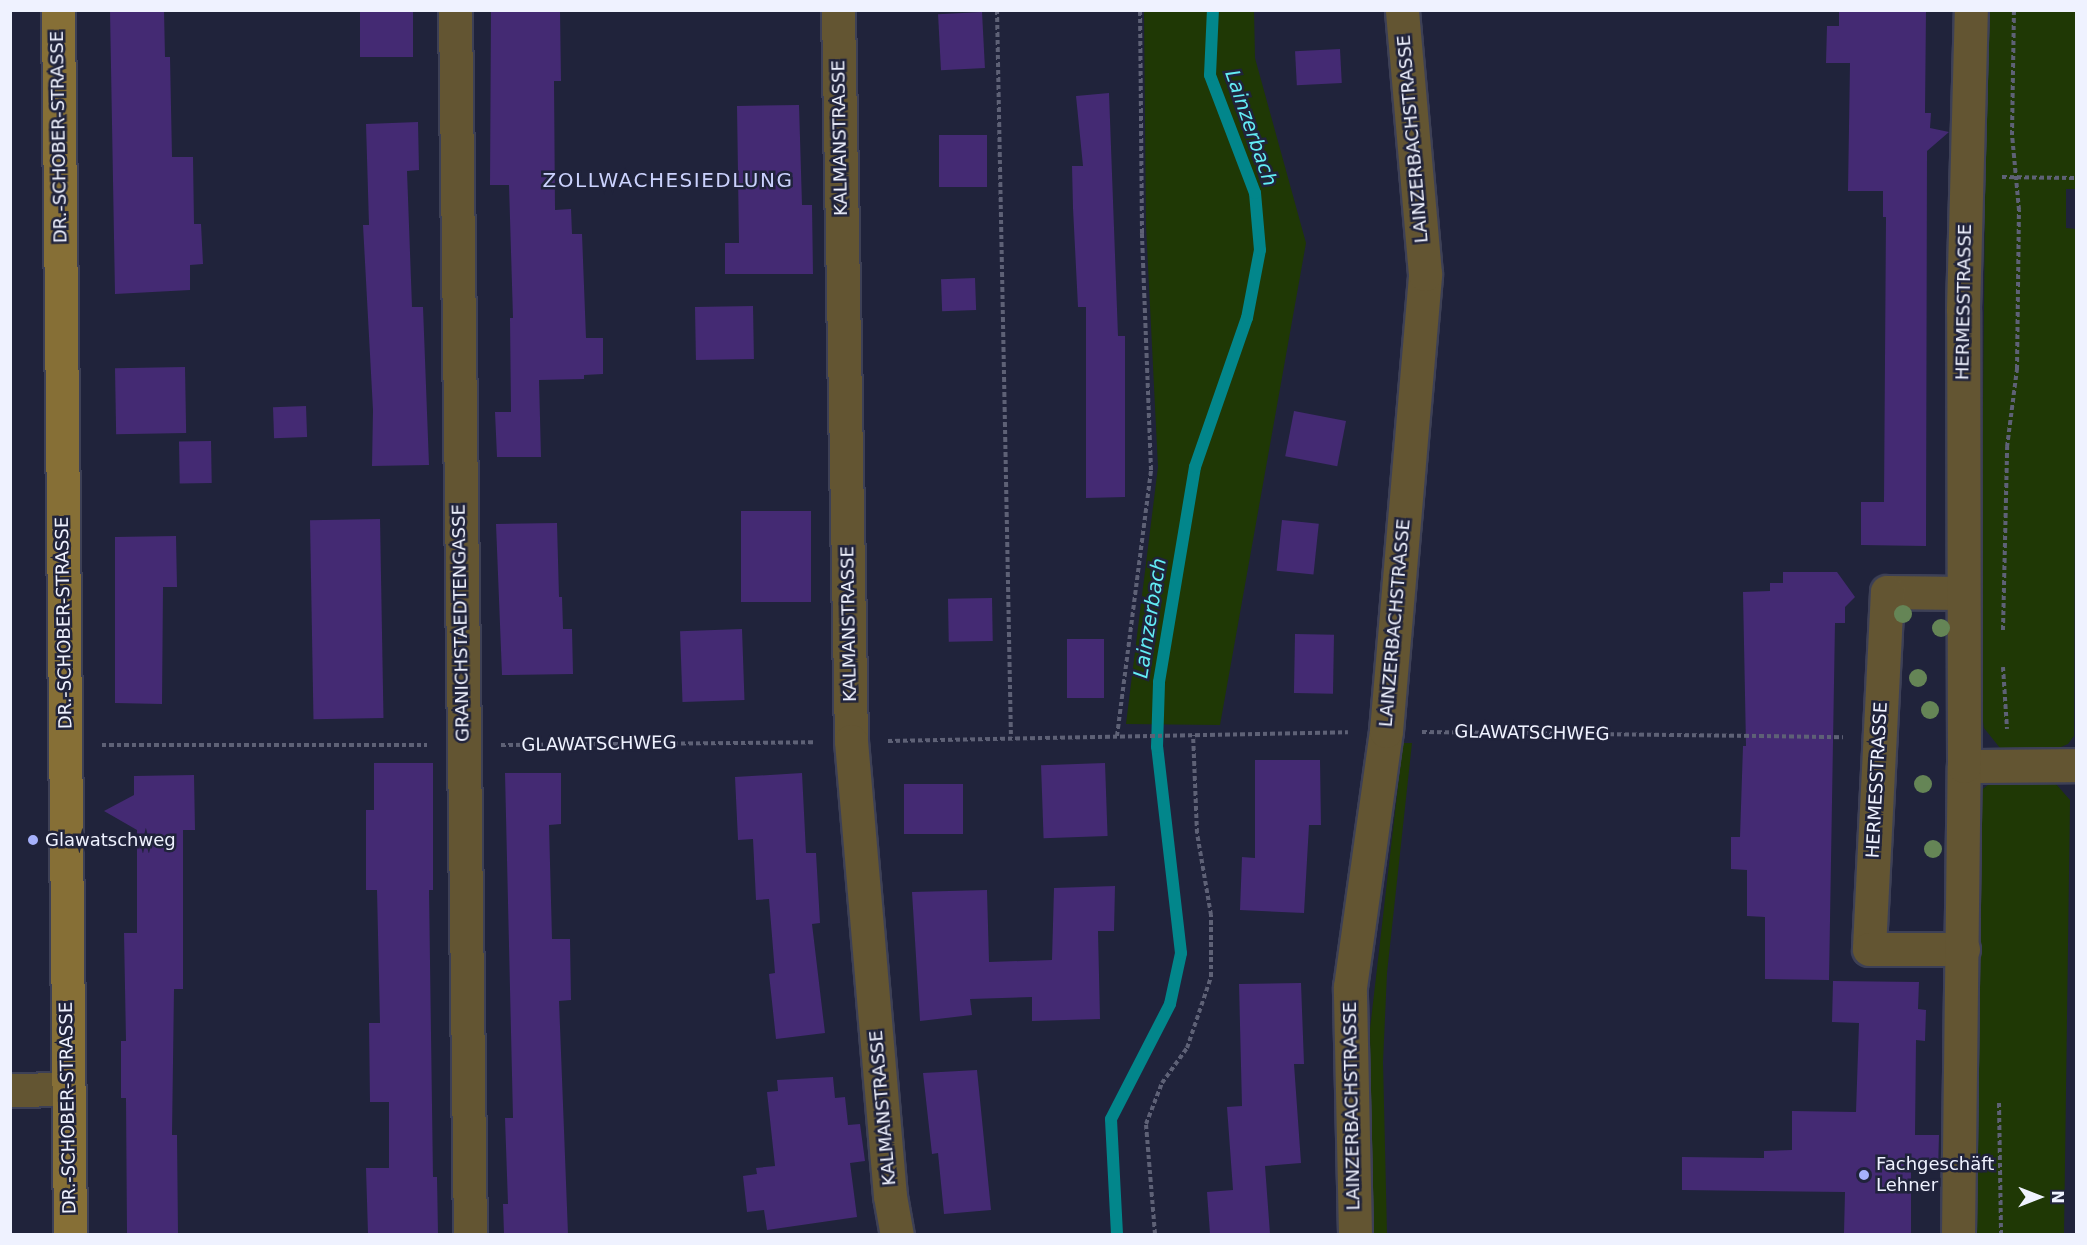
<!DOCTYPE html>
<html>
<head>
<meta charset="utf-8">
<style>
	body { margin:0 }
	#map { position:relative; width:2087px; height:1245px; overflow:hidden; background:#20233b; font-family:"DejaVu Sans",sans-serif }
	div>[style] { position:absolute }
	.green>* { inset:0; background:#1f3805 }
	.stream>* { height:12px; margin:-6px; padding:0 6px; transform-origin:6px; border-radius:6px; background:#02868b }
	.building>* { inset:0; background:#442a73; transform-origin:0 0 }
	.path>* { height:4px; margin-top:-2px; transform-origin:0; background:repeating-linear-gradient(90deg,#5e6176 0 4.5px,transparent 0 7.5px) }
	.roads { filter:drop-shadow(2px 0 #3d4056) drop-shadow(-2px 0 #3d4056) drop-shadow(0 2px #3d4056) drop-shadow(0 -2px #3d4056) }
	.street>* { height:33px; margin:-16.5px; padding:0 16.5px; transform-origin:16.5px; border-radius:16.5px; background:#635532 }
	.secondary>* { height:33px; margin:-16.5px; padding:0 16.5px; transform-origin:16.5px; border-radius:16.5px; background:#866f36 }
	.trees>* { width:18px; height:18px; margin:-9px; border-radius:50%; background:#658556 }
	.dots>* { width:16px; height:16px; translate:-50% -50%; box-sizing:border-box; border:3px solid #20233b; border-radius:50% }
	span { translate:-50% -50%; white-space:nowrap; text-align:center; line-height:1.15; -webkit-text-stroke:5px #20233b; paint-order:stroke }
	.street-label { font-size:18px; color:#eff2ff }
	.poi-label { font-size:18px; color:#eff2ff }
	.left { translate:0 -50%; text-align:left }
	.water-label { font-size:20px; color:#63edf5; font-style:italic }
	.neighbourhood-label { font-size:20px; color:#cbd2fd; letter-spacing:1.5px }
	.frame { position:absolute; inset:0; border:12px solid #eff2ff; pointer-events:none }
	.north { position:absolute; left:2009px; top:1167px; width:60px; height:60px; -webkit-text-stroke:4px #20233b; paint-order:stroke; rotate:90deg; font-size:16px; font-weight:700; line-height:24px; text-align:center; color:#eff2ff }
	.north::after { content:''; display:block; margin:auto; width:21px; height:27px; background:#eff2ff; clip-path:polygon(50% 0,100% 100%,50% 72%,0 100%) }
</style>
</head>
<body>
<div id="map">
	<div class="green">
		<div style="clip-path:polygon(1144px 11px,1254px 11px,1255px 58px,1306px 243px,1220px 725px,1126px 724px,1158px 467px,1146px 225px)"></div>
		<div style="clip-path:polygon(1987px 11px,2076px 11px,2076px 189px,2066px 189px,2066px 228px,2076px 229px,2074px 736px,2068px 744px,2056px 749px,2000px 748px,1984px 728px,1980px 701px)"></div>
		<div style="clip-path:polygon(1403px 743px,1412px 743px,1387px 973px,1383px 1062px,1387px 1234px,1372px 1234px,1370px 1029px)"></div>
		<div style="clip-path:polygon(2029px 779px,2056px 784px,2070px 800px,2064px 1234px,1972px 1234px,1978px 793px,1994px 780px)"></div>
	</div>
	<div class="stream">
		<div style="left:1117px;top:1234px;width:115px;rotate:-93deg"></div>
		<div style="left:1111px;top:1119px;width:129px;rotate:-62.8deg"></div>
		<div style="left:1170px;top:1004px;width:52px;rotate:-77.8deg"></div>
		<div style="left:1181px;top:953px;width:207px;rotate:-96.6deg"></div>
		<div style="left:1157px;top:747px;width:65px;rotate:-88.2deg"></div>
		<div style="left:1159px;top:682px;width:218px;rotate:-80.5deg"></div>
		<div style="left:1195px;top:467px;width:158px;rotate:-70.8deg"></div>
		<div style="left:1247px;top:318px;width:69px;rotate:-79.2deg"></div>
		<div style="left:1260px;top:250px;width:57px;rotate:-95deg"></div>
		<div style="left:1255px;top:193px;width:126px;rotate:-110.9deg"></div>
		<div style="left:1210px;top:75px;width:65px;rotate:-87.4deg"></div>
	</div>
	<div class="building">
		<div style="clip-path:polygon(110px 10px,164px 10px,165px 57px,170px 57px,172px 157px,193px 157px,194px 224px,201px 224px,203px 264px,190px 265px,190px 290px,115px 294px)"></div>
		<div style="left:360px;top:10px;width:53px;height:47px"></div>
		<div style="clip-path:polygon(491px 10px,560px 10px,561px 81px,554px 81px,555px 210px,571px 209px,572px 234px,582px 234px,586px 338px,603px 338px,603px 374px,584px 375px,584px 379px,539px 380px,541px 457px,497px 457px,495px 412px,511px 412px,510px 318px,513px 318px,509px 185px,490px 185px)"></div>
		<div style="clip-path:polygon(1839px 10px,1926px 10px,1925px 113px,1931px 113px,1930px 128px,1949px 132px,1927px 151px,1926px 546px,1861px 545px,1861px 502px,1884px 502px,1886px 217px,1883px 217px,1883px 191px,1848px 191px,1850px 63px,1826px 63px,1827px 26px,1839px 26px)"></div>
		<div style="left:982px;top:12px;width:56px;height:44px;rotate:87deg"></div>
		<div style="left:1340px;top:49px;width:34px;height:45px;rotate:87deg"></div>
		<div style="clip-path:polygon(1109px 93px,1118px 336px,1125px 336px,1125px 497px,1086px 498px,1086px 307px,1078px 307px,1073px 208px,1072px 166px,1083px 166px,1076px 96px)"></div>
		<div style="clip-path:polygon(799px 105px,802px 205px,812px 205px,813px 274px,725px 274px,725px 243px,739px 243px,737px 106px)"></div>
		<div style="clip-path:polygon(418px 122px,419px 170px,407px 171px,412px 307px,423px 307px,429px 465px,372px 466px,373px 410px,363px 225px,369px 225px,366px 124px)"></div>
		<div style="left:939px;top:135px;width:48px;height:52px"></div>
		<div style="left:975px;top:278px;width:32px;height:34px;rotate:88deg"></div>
		<div style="left:753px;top:306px;width:53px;height:58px;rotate:89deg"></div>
		<div style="left:185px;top:367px;width:66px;height:70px;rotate:89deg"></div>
		<div style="left:306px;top:406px;width:31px;height:33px;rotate:88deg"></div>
		<div style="left:1294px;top:411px;width:53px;height:46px;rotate:11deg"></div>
		<div style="left:211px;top:441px;width:42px;height:32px;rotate:89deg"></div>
		<div style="left:741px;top:511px;width:70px;height:91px"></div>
		<div style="left:380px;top:519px;width:199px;height:70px;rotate:89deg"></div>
		<div style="left:1282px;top:520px;width:37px;height:51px;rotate:6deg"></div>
		<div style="clip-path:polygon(557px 523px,559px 597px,562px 597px,563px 629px,572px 629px,573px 674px,502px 675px,496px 524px)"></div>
		<div style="clip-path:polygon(176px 536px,177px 587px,163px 587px,162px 704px,115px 703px,115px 537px)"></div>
		<div style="clip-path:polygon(1783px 572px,1837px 572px,1855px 597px,1845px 607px,1845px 623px,1835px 623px,1829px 980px,1765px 979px,1765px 917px,1747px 916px,1747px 870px,1731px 869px,1731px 837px,1740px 837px,1743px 746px,1746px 746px,1743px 592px,1770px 591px,1770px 583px,1783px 583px)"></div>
		<div style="left:992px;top:598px;width:43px;height:44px;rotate:89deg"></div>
		<div style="left:742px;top:629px;width:71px;height:62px;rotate:88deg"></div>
		<div style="left:1295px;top:634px;width:39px;height:59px;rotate:1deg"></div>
		<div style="left:1067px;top:639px;width:37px;height:59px"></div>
		<div style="clip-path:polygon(1255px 760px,1320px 760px,1321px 825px,1309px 825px,1304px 913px,1240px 910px,1242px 857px,1255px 858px)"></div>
		<div style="clip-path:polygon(374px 763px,433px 763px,433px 890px,429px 890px,433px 1177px,437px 1177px,438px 1234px,368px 1234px,366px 1168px,389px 1168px,389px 1102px,370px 1102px,369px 1023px,380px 1023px,377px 890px,366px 890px,366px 810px,374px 810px)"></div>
		<div style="left:1105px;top:763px;width:73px;height:64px;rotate:88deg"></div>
		<div style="clip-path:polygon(505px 773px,561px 773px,561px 824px,549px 825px,552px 939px,570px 939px,571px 1000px,559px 1001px,568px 1234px,504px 1234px,503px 1204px,508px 1204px,505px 1118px,513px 1118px)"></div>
		<div style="clip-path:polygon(802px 773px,806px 853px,816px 853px,820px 923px,812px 924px,825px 1033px,776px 1039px,769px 974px,775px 973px,769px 899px,756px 900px,753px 839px,738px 840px,735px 777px)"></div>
		<div style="clip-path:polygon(194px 775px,195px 830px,183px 830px,183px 989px,174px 989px,172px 1135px,177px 1135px,178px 1234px,127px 1234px,126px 1098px,121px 1098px,121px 1041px,126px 1041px,124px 933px,137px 933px,137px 830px,104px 811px,134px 795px,134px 776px)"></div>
		<div style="left:904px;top:784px;width:59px;height:50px"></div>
		<div style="clip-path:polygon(1115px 886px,1114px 931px,1098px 931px,1100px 1019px,1032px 1021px,1032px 997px,970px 999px,972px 1015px,920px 1021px,912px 892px,987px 890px,989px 962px,1052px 960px,1054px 888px)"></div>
		<div style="clip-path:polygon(1833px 981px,1919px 982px,1918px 1009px,1926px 1010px,1925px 1041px,1916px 1040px,1915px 1135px,1939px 1135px,1938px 1171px,1911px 1170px,1911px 1234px,1844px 1233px,1845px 1192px,1682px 1190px,1682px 1157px,1764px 1158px,1764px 1151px,1792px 1150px,1792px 1111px,1856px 1112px,1859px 1023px,1832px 1022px)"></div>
		<div style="clip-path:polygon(1301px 983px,1304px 1064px,1294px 1064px,1301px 1163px,1265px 1166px,1270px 1234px,1210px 1234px,1207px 1192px,1233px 1190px,1227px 1107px,1242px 1106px,1239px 984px)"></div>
		<div style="clip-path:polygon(977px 1070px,991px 1210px,944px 1214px,938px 1153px,932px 1154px,923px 1073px)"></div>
		<div style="clip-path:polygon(833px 1077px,835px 1098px,845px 1097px,848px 1125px,860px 1124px,865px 1161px,850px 1163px,857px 1217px,767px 1230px,764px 1210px,747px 1212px,743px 1176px,757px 1174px,756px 1168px,775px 1166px,767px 1092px,778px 1091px,777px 1080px)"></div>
	</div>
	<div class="path">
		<div style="left:997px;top:10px;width:728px;rotate:88.9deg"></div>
		<div style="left:2002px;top:177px;width:74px;rotate:0.8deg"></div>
		<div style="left:2003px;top:630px;width:183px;rotate:-88.7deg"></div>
		<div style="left:2007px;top:447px;width:79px;rotate:-82.7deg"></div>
		<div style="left:2017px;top:369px;width:159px;rotate:-89.3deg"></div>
		<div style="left:2019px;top:210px;width:75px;rotate:-95.3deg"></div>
		<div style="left:2012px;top:135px;width:125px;rotate:-89.1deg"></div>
		<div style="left:2003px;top:667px;width:62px;rotate:86.3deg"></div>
		<div style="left:1422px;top:732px;width:421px;rotate:0.7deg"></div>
		<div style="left:1117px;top:736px;width:268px;rotate:-82.7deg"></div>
		<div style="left:1151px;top:470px;width:237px;rotate:-92.2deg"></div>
		<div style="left:1142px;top:233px;width:223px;rotate:-90.5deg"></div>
		<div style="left:888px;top:741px;width:460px;rotate:-1.1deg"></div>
		<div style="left:102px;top:745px;width:325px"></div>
		<div style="left:501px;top:745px;width:313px;rotate:-0.5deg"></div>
		<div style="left:1999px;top:1103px;width:131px;rotate:89.1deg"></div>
		<div style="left:1155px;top:1234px;width:110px;rotate:-94.7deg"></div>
		<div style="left:1146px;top:1124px;width:44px;rotate:-68.7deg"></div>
		<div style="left:1162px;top:1083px;width:43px;rotate:-54.5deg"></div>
		<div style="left:1187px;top:1048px;width:75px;rotate:-71.3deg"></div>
		<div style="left:1211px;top:977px;width:62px;rotate:-90deg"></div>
		<div style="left:1211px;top:915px;width:83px;rotate:-99.7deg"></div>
		<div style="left:1197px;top:833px;width:98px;rotate:-92.3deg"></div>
	</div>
	<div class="roads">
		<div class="street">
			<div style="left:455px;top:10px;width:1224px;rotate:89.3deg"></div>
			<div style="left:838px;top:10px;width:731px;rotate:88.98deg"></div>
			<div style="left:851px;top:741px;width:457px;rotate:85.1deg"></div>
			<div style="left:890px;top:1196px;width:39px;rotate:80deg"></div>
			<div style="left:1962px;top:593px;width:75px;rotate:-179.2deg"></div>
			<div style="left:1887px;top:592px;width:357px;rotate:92.9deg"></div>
			<div style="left:1869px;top:949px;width:94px"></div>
			<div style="left:1964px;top:766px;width:112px;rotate:-0.5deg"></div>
			<div style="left:10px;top:1090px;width:58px;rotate:-1deg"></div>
			<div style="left:1355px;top:1234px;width:247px;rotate:-91.2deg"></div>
			<div style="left:1350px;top:987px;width:259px;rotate:-82deg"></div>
			<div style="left:1386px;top:731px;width:459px;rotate:-85.1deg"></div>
			<div style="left:1425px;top:274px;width:265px;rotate:-95deg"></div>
			<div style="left:1958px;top:1234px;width:468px;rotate:-89.3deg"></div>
			<div style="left:1964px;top:766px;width:456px;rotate:-90.1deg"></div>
			<div style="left:1963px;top:310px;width:300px;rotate:-88.5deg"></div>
		</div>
		<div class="secondary">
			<div style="left:58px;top:10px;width:1224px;rotate:89.44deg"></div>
		</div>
	</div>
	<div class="trees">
		<div style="left:1903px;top:614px"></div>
		<div style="left:1941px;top:628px"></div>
		<div style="left:1918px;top:678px"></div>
		<div style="left:1930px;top:710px"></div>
		<div style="left:1923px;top:784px"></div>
		<div style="left:1933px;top:849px"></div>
	</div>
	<div class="dots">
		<div style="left:33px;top:840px;background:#a6b1fc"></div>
		<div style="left:1864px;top:1175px;background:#a6b1fc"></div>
	</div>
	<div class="street-label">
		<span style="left:59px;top:137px;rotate:-91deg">DR.-SCHOBER-STRASSE</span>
		<span style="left:840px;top:138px;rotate:-91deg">KALMANSTRASSE</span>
		<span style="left:1413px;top:139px;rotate:-95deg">LAINZERBACHSTRASSE</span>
		<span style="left:1964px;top:302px;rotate:-89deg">HERMESSTRASSE</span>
		<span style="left:64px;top:623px;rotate:-91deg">DR.-SCHOBER-STRASSE</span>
		<span style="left:461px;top:623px;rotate:-91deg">GRANICHSTAEDTENGASSE</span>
		<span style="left:1395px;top:623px;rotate:-85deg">LAINZERBACHSTRASSE</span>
		<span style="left:849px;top:624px;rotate:-91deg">KALMANSTRASSE</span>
		<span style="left:1532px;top:733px;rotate:1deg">GLAWATSCHWEG</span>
		<span style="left:599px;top:744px;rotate:-1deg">GLAWATSCHWEG</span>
		<span style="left:1877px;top:780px;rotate:-87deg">HERMESSTRASSE</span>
		<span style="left:1352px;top:1106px;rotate:-91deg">LAINZERBACHSTRASSE</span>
		<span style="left:68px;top:1108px;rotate:-91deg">DR.-SCHOBER-STRASSE</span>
		<span style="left:883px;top:1108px;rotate:-95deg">KALMANSTRASSE</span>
	</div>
	<div class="poi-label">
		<span class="left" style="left:45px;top:840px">Glawatschweg</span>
		<span class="left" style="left:1876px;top:1175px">Fachgeschäft<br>Lehner</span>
	</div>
	<div class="water-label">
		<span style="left:1251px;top:128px;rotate:71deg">Lainzerbach</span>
		<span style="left:1150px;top:618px;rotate:-81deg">Lainzerbach</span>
	</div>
	<div class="neighbourhood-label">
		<span style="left:668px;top:180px">ZOLLWACHESIEDLUNG</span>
	</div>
	<div class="frame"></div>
	<div class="north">N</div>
</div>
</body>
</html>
